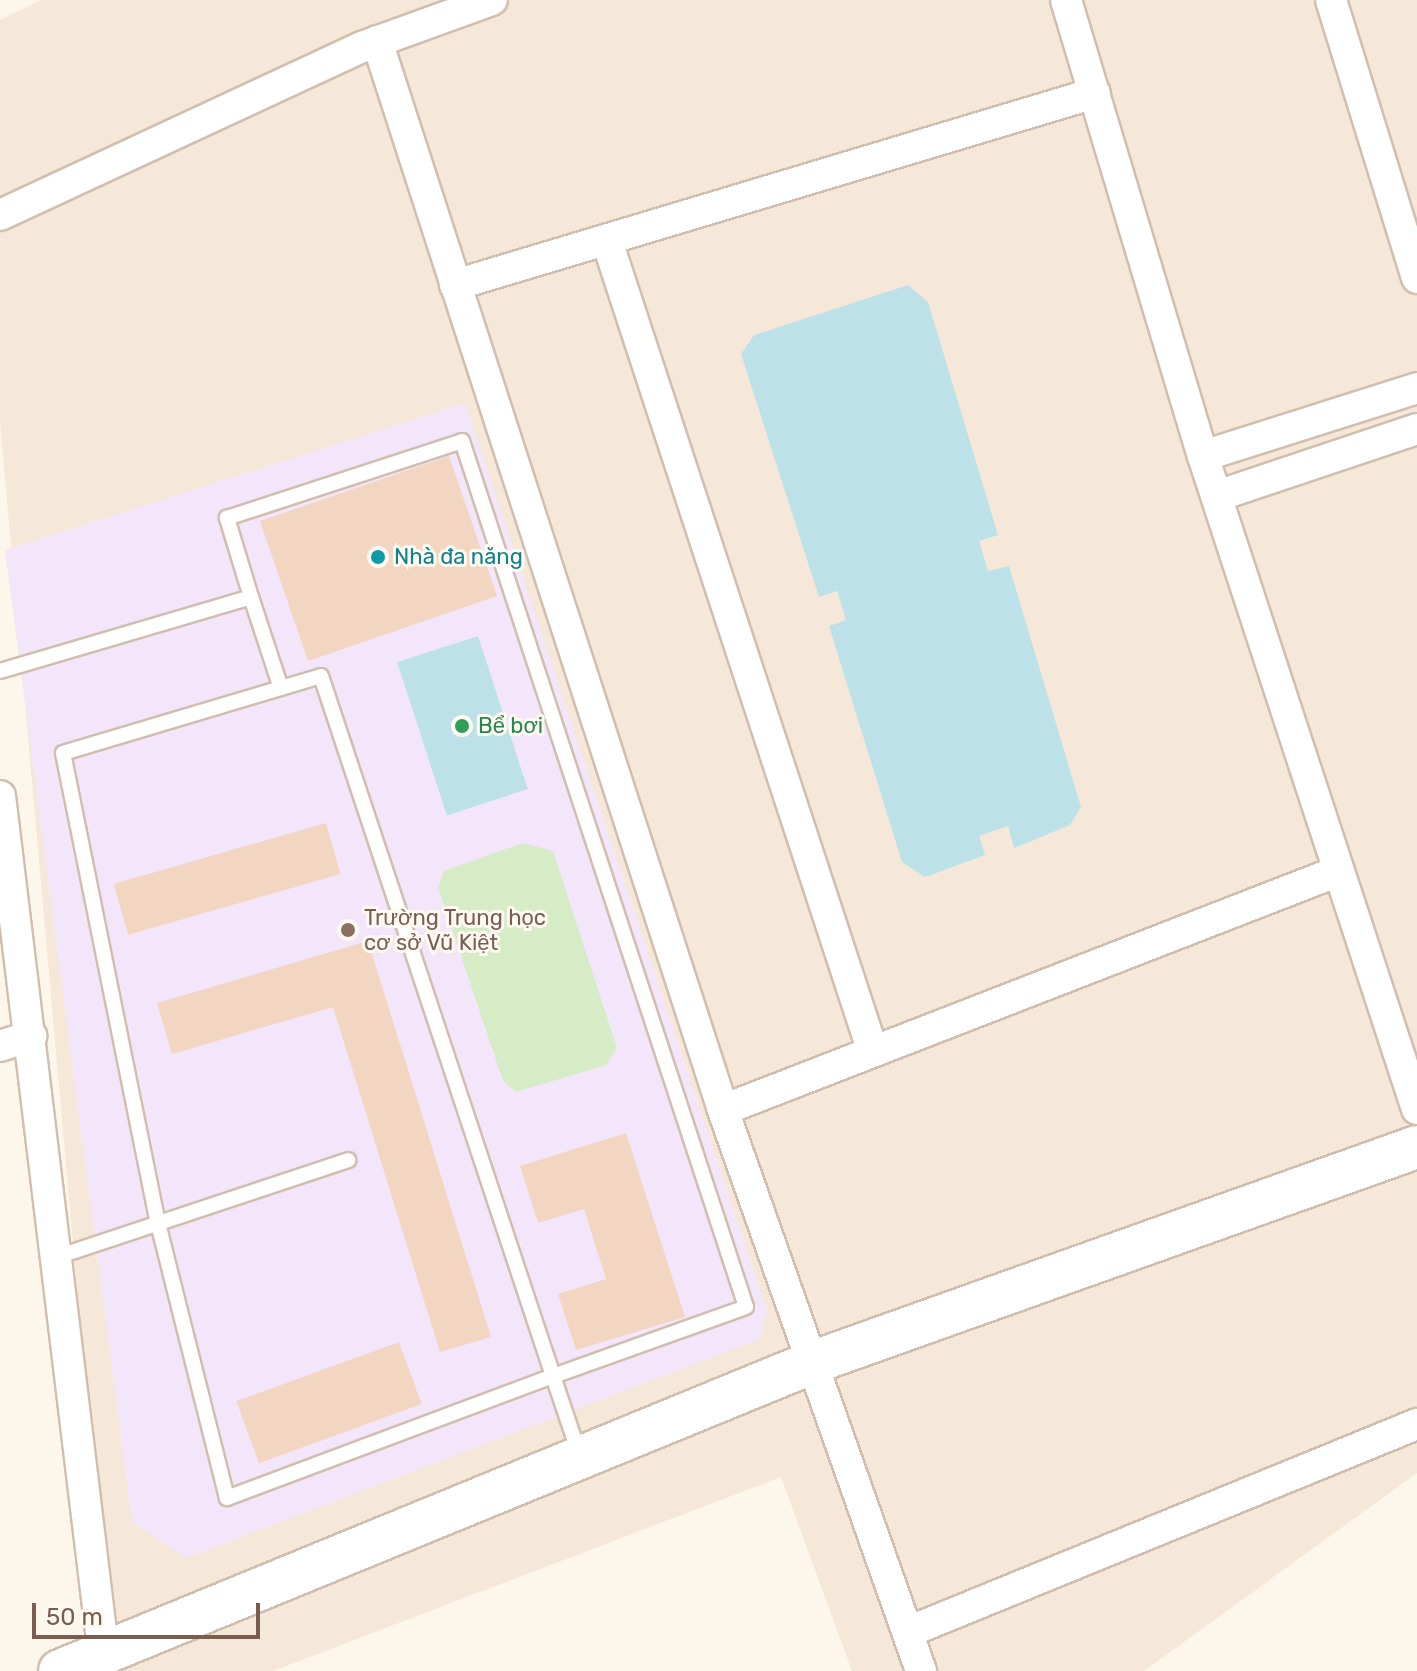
<!DOCTYPE html>
<html>
<head>
<meta charset="utf-8">
<style>
	body { margin:0 }
	#map { position:relative; width:1417px; height:1671px; overflow:hidden; background:#fdf6ea; font-family:Rubik,sans-serif }
	div>[style] { position:absolute }
	.residential>* { inset:0; background:#f5e8d8 }
	.education>* { inset:0; background:#f3e6fa }
	.green>* { inset:0; background:#d5ecc7 }
	.water>* { inset:0; background:#bde1e8; transform-origin:0 0 }
	.building>* { inset:0; background:#f3d6c1; transform-origin:0 0 }
	.roads { filter:drop-shadow(2px 0 #d1beae) drop-shadow(-2px 0 #d1beae) drop-shadow(0 2px #d1beae) drop-shadow(0 -2px #d1beae) }
	.lane>* { height:14px; margin:-7px; padding:0 7px; transform-origin:7px; border-radius:7px; background:#fff }
	.street>* { height:30px; margin:-15px; padding:0 15px; transform-origin:15px; border-radius:15px; background:#fff }
	.secondary>* { height:42px; margin:-21px; padding:0 21px; transform-origin:21px; border-radius:21px; background:#fff }
	.dots>* { width:22px; height:22px; translate:-50% -50%; box-sizing:border-box; border:4px solid #fffaf1; border-radius:50% }
	span { translate:-50% -50%; white-space:nowrap; text-align:center; line-height:1.15; -webkit-text-stroke:6px #fffaf1; paint-order:stroke }
	.culture-label { font-size:22px; color:#0d838f }
	.left { translate:0 -50%; text-align:left }
	.leisure-label { font-size:22px; color:#27864d }
	.education-label { font-size:22px; color:#785e54 }
	.scale { position:absolute; left:32px; top:1603px; width:228px; height:36px; box-sizing:border-box; border:4px solid #7a5d4c; border-top:0; padding-left:10px; font-size:24px; line-height:28px; white-space:nowrap; color:#7a5d4c; -webkit-text-stroke:6px #fffaf1; paint-order:stroke }
</style>
</head>
<body>
<div id="map">
	<div class="residential">
		<div style="clip-path:polygon(41px 0,1417px 0,1417px 1473px,1144px 1671px,852px 1671px,781px 1477px,273px 1671px,111px 1671px,0 422px,0 20px)"></div>
	</div>
	<div class="education">
		<div style="clip-path:polygon(465px 403px,767px 1311px,760px 1339px,186px 1558px,132px 1522px,5px 550px)"></div>
	</div>
	<div class="green">
		<div style="clip-path:polygon(523px 843px,553px 851px,617px 1048px,606px 1065px,516px 1092px,503px 1081px,438px 887px,444px 871px)"></div>
	</div>
	<div class="water">
		<div style="clip-path:polygon(908px 285px,928px 302px,998px 535px,979px 541px,988px 571px,1009px 566px,1081px 807px,1070px 825px,1014px 848px,1008px 826px,979px 836px,985px 855px,925px 877px,902px 862px,829px 626px,846px 620px,837px 591px,819px 597px,741px 354px,754px 335px)"></div>
		<div style="left:478px;top:636px;width:161px;height:85px;rotate:72deg"></div>
	</div>
	<div class="building">
		<div style="left:449px;top:456px;width:148px;height:200px;rotate:71deg"></div>
		<div style="left:326px;top:823px;width:53px;height:221px;rotate:74deg"></div>
		<div style="clip-path:polygon(368px 941px,491px 1337px,440px 1352px,333px 1007px,172px 1054px,157px 1003px)"></div>
		<div style="clip-path:polygon(626px 1133px,685px 1317px,576px 1350px,558px 1294px,606px 1279px,584px 1209px,538px 1223px,520px 1166px)"></div>
		<div style="left:399px;top:1342px;width:66px;height:173px;rotate:70deg"></div>
	</div>
	<div class="roads">
		<div class="lane">
			<div style="left:251px;top:597px;width:83px;rotate:-106.9deg"></div>
			<div style="left:227px;top:518px;width:247px;rotate:-18.1deg"></div>
			<div style="left:462px;top:441px;width:911px;rotate:71.84deg"></div>
			<div style="left:746px;top:1307px;width:205px;rotate:160.3deg"></div>
			<div style="left:553px;top:1376px;width:348px;rotate:159.5deg"></div>
			<div style="left:227px;top:1498px;width:283px;rotate:-104.1deg"></div>
			<div style="left:158px;top:1224px;width:480px;rotate:-101.4deg"></div>
			<div style="left:63px;top:753px;width:269px;rotate:-16.6deg"></div>
			<div style="left:321px;top:676px;width:737px;rotate:71.66deg"></div>
			<div style="left:553px;top:1376px;width:84px;rotate:71.4deg"></div>
			<div style="left:0;top:671px;width:262px;rotate:-16.4deg"></div>
			<div style="left:251px;top:597px;width:96px;rotate:71.8deg"></div>
			<div style="left:57px;top:1257px;width:307px;rotate:-18.4deg"></div>
		</div>
		<div class="street">
			<div style="left:1066px;top:0;width:476px;rotate:73.3deg"></div>
			<div style="left:1203px;top:456px;width:687px;rotate:71.86deg"></div>
			<div style="left:1331px;top:0;width:291px;rotate:72.8deg"></div>
			<div style="left:377px;top:41px;width:1124px;rotate:72.06deg"></div>
			<div style="left:723px;top:1110px;width:595px;rotate:70.56deg"></div>
			<div style="left:0;top:215px;width:399px;rotate:-24.9deg"></div>
			<div style="left:362px;top:47px;width:138px;rotate:-19.9deg"></div>
			<div style="left:607px;top:241px;width:850px;rotate:71.84deg"></div>
			<div style="left:455px;top:285px;width:668px;rotate:-16.7deg"></div>
			<div style="left:1203px;top:456px;width:225px;rotate:-17.6deg"></div>
			<div style="left:1217px;top:496px;width:211px;rotate:-18.5deg"></div>
			<div style="left:0;top:796px;width:858px;rotate:83.11deg"></div>
			<div style="left:0;top:1046px;width:33px;rotate:-18deg"></div>
			<div style="left:723px;top:1110px;width:658px;rotate:-21.22deg"></div>
			<div style="left:908px;top:1632px;width:550px;rotate:-22.23deg"></div>
		</div>
		<div class="secondary">
			<div style="left:60px;top:1671px;width:812px;rotate:-22.3deg"></div>
			<div style="left:811px;top:1363px;width:643px;rotate:-19.62deg"></div>
		</div>
	</div>
	<div class="dots">
		<div style="left:378px;top:557px;background:#0f9aa8"></div>
		<div style="left:462px;top:726px;background:#2e9e5b"></div>
		<div style="left:348px;top:930px;background:#8d6e63"></div>
	</div>
	<div class="culture-label">
		<span class="left" style="left:394px;top:557px">Nhà đa năng</span>
	</div>
	<div class="leisure-label">
		<span class="left" style="left:478px;top:726px">Bể bơi</span>
	</div>
	<div class="education-label">
		<span class="left" style="left:364px;top:930px">Trường Trung học<br>cơ sở Vũ Kiệt</span>
	</div>
	<div class="scale">50 m</div>
</div>
</body>
</html>
